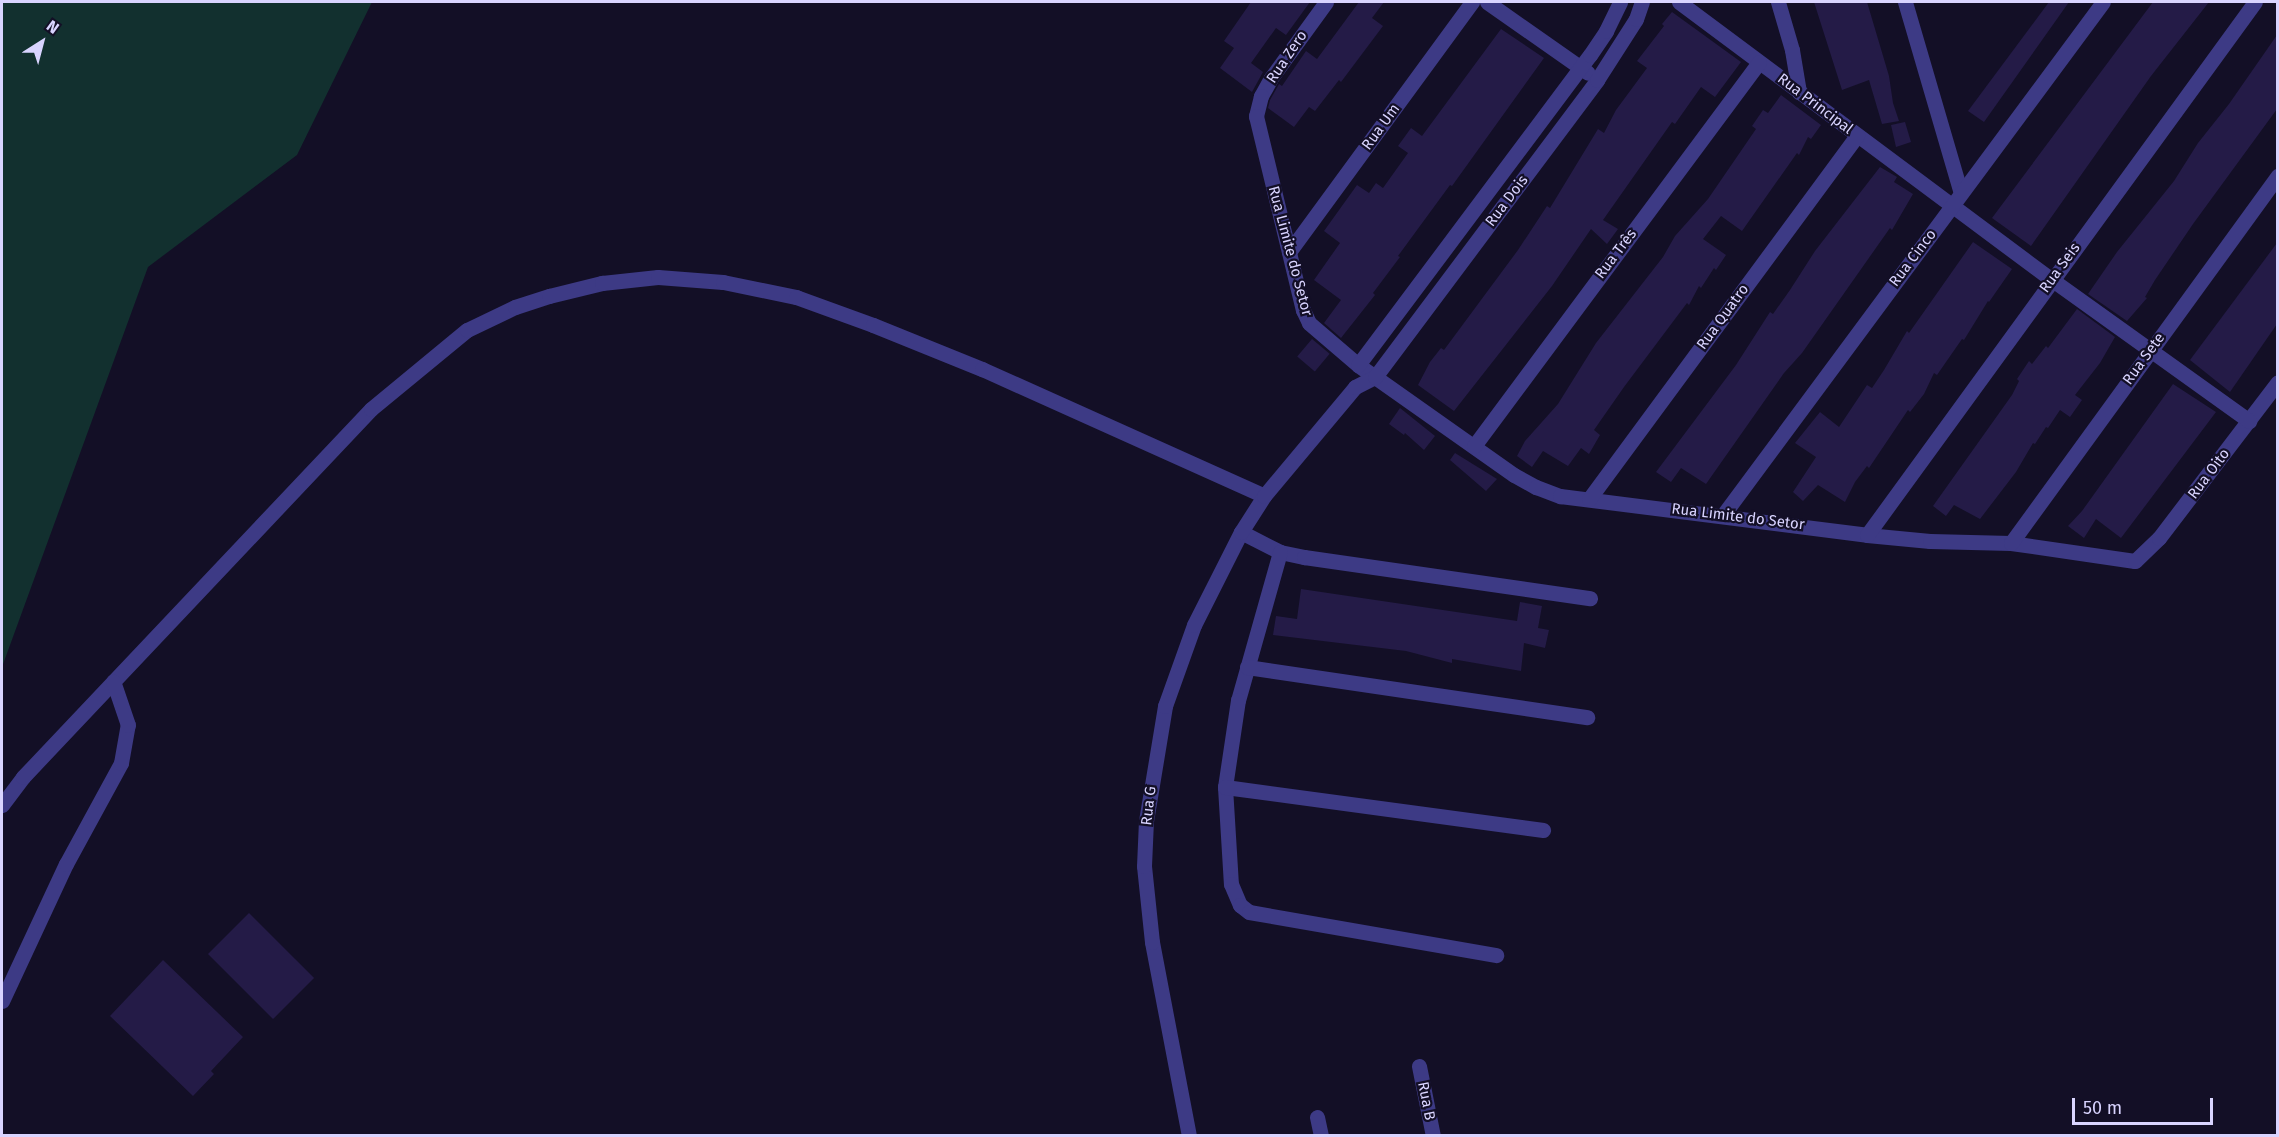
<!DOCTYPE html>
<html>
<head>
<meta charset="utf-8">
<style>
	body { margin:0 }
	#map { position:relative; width:2279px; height:1137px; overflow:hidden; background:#130f26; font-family:"Fira Sans",sans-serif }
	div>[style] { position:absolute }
	.green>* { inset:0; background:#12302f }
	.building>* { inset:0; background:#241b47; transform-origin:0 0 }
	.minor>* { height:15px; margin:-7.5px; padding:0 7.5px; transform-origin:7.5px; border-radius:7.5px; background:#3d3a85 }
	span { translate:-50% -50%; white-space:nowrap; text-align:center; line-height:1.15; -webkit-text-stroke:4.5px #130f26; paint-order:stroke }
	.street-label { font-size:15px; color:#d9d4ff }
	.frame { position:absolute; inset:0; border:3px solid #d9d4ff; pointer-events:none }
	.north { position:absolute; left:12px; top:12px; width:60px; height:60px; -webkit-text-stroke:4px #130f26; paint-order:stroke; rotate:36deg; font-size:16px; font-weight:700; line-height:24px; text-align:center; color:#d9d4ff }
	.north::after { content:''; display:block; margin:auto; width:21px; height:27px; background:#d9d4ff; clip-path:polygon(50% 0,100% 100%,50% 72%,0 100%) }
	.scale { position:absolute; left:2072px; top:1098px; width:141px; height:27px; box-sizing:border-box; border:3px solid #d9d4ff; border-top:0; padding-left:8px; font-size:18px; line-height:21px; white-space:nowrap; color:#d9d4ff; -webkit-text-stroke:4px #130f26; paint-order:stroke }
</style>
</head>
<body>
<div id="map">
	<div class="green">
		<div style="clip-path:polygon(2px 2px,372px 2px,297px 155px,148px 267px,2px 667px)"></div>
	</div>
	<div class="building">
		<div style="clip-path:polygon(1251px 2px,1310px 2px,1286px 35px,1276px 28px,1251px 63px,1263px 72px,1252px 92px,1220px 68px,1234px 48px,1224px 41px)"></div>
		<div style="clip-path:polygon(1359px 2px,1384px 2px,1372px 18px,1383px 26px,1341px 82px,1339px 80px,1315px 111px,1309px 107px,1294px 127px,1268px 108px,1270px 100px,1279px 84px,1282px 86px,1306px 51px,1317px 59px)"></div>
		<div style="clip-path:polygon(1814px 2px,1867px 2px,1889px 76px,1893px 103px,1899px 121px,1882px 124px,1869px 80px,1842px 90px)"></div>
		<div style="clip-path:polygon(2049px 2px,2069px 2px,1984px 122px,1968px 111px)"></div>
		<div style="clip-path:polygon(2153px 2px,2209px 2px,2151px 76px,2031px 246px,1992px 218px)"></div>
		<div style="clip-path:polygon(1672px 12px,1741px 62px,1715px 97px,1701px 87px,1675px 124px,1672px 122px,1603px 220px,1618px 229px,1607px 244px,1591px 229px,1552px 286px,1454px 411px,1418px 385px,1430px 362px,1441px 348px,1444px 350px,1518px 250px,1547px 206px,1550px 208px,1598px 129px,1604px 133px,1616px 110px,1647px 68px,1637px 61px,1664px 26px,1662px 24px)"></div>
		<div style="clip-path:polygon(1501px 29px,1544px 58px,1452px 186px,1450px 185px,1398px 256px,1400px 257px,1373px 293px,1375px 295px,1341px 338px,1324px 323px,1341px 300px,1314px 280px,1340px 243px,1324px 231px,1357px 185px,1369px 193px,1376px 183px,1383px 188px,1408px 153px,1398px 146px,1411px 128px,1422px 136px)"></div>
		<div style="clip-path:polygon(2277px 35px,2277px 109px,2193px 224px,2155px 280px,2145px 297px,2147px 298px,2127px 321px,2088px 294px,2117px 252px,2174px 181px,2198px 143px,2229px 104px)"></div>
		<div style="clip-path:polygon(1781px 95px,1821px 125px,1811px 139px,1808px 137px,1799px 155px,1797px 153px,1742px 231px,1721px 216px,1703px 239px,1726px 255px,1716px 270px,1714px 268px,1701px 288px,1699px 286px,1689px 305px,1687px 303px,1624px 387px,1594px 430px,1600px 435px,1589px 454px,1581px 448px,1568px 466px,1543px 451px,1532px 467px,1517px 456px,1525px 441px,1558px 404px,1596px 343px,1663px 257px,1675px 236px,1708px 199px,1756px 129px,1752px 126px,1763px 110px,1768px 113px)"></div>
		<div style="clip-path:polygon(1905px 122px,1911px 142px,1896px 147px,1891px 125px)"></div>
		<div style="clip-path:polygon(1880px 167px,1897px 177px,1894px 182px,1913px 194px,1892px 230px,1890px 228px,1802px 353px,1784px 373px,1706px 484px,1681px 468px,1671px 482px,1656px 472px,1736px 365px,1770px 312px,1773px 314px,1790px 290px,1815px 251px)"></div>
		<div style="clip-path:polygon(1973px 242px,2012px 269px,1989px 302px,1988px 301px,1964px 340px,1962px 339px,1937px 375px,1934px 373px,1924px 394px,1910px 412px,1908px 410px,1869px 468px,1867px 466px,1855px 482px,1845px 502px,1818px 485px,1803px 501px,1793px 492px,1816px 457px,1795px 443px,1820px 412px,1839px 427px,1867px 385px,1872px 388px,1884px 370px,1907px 331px,1909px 333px)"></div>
		<div style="clip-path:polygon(2277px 243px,2277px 324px,2230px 392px,2190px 360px)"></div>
		<div style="clip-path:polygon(2077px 309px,2115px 337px,2100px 363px,2075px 395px,2082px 400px,2070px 417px,2060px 410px,2048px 428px,2046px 427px,2035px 444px,2033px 443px,2016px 472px,1980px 519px,1954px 505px,1946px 516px,1933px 506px,2012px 395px,2019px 381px,2017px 379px,2029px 361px,2032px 364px,2046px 346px,2048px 348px)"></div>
		<div style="left:1312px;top:339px;width:23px;height:23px;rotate:40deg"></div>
		<div style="clip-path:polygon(2173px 384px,2216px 412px,2121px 538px,2096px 519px,2084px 538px,2068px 526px,2082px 511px)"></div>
		<div style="clip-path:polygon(1400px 408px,1435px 436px,1424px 450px,1405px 433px,1404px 435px,1389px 424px)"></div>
		<div style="clip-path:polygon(1455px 453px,1497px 479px,1486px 491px,1450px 460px)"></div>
		<div style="clip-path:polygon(1301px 589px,1517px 621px,1520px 602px,1542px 606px,1538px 628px,1549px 630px,1545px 648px,1524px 643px,1521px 671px,1452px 659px,1452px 663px,1406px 651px,1273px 635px,1276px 616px,1297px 619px)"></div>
		<div style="left:249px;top:913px;width:92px;height:58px;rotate:45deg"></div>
		<div style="clip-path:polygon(163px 960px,243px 1037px,211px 1071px,214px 1074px,193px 1096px,110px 1016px)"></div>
	</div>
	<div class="minor">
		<div style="left:1326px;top:2px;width:94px;rotate:125.9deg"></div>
		<div style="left:1271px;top:78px;width:21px;rotate:119deg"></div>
		<div style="left:1261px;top:96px;width:21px;rotate:104deg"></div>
		<div style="left:1256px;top:116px;width:200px;rotate:76.4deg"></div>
		<div style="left:1303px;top:310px;width:14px;rotate:65deg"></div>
		<div style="left:1309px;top:323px;width:65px;rotate:40.6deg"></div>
		<div style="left:1358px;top:365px;width:191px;rotate:35.2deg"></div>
		<div style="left:1514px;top:475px;width:25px;rotate:29deg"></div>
		<div style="left:1536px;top:487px;width:26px;rotate:21deg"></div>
		<div style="left:1560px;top:496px;width:309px;rotate:7.2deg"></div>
		<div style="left:1867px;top:535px;width:63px;rotate:5.4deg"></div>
		<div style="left:1930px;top:541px;width:81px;rotate:1.4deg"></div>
		<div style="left:2011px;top:543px;width:125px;rotate:8.3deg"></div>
		<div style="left:2135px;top:561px;width:33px;rotate:-44deg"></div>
		<div style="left:2159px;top:538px;width:196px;rotate:-52.7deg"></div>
		<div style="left:1487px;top:2px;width:123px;rotate:35.1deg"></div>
		<div style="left:1679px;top:2px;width:464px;rotate:36.7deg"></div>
		<div style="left:2051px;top:279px;width:244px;rotate:35.6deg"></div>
		<div style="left:1778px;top:2px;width:50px;rotate:73.7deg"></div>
		<div style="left:1792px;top:50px;width:43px;rotate:80.5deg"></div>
		<div style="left:1905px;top:2px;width:199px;rotate:73.7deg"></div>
		<div style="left:1289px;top:252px;width:310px;rotate:-53.8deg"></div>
		<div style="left:1358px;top:365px;width:387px;rotate:-53.2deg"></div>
		<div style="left:1590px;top:55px;width:29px;rotate:-56deg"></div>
		<div style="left:1606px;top:31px;width:32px;rotate:-64deg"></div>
		<div style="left:1474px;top:446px;width:478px;rotate:-53.4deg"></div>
		<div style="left:1589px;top:499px;width:452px;rotate:-53.6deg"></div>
		<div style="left:1723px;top:515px;width:638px;rotate:-53.47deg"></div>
		<div style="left:1241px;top:532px;width:44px;rotate:27.1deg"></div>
		<div style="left:1280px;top:552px;width:25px;rotate:12deg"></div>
		<div style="left:1304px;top:557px;width:289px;rotate:8.2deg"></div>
		<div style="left:1867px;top:535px;width:659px;rotate:-53.95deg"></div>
		<div style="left:2011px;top:543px;width:454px;rotate:-54deg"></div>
		<div style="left:1280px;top:552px;width:154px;rotate:105.8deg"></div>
		<div style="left:1238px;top:700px;width:88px;rotate:98.5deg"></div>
		<div style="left:1225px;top:787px;width:97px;rotate:86.5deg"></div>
		<div style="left:1231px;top:884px;width:23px;rotate:67deg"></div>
		<div style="left:1240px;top:905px;width:11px;rotate:38deg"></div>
		<div style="left:1249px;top:912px;width:251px;rotate:9.9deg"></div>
		<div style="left:1247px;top:667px;width:344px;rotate:8.4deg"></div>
		<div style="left:1225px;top:787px;width:321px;rotate:7.7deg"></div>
		<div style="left:2px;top:805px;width:35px;rotate:-53deg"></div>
		<div style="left:23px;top:777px;width:506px;rotate:-46.6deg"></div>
		<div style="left:371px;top:409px;width:124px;rotate:-39.5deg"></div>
		<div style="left:467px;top:330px;width:53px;rotate:-25.6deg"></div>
		<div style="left:515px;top:307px;width:36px;rotate:-18deg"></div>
		<div style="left:549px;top:296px;width:55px;rotate:-13.8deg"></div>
		<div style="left:602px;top:283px;width:56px;rotate:-6.1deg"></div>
		<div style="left:658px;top:277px;width:65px;rotate:4.4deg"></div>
		<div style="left:723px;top:282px;width:75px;rotate:11.6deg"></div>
		<div style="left:796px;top:297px;width:82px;rotate:20deg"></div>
		<div style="left:873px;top:325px;width:118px;rotate:22deg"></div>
		<div style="left:982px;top:369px;width:309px;rotate:24.2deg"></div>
		<div style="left:2px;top:1001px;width:151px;rotate:-65deg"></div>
		<div style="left:66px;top:864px;width:115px;rotate:-61.4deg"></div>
		<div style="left:121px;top:763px;width:39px;rotate:-80deg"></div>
		<div style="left:128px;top:725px;width:46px;rotate:-108.8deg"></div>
		<div style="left:1419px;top:1066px;width:71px;rotate:78.7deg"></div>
		<div style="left:1317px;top:1117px;width:19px;rotate:78deg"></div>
		<div style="left:1189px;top:1136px;width:197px;rotate:-100.8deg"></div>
		<div style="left:1152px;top:942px;width:76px;rotate:-96deg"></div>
		<div style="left:1144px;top:866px;width:45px;rotate:-87.5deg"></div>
		<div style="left:1146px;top:821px;width:117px;rotate:-80.6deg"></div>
		<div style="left:1165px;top:706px;width:86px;rotate:-70.3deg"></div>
		<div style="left:1194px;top:625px;width:104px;rotate:-63.2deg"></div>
		<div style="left:1241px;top:532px;width:43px;rotate:-57.4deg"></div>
		<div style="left:1264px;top:496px;width:142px;rotate:-50.1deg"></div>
		<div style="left:1355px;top:387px;width:22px;rotate:-27deg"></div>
		<div style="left:1375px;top:377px;width:371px;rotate:-53.2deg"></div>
		<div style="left:1597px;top:80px;width:72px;rotate:-57.4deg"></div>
		<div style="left:1636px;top:19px;width:18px;rotate:-71deg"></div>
	</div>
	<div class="street-label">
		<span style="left:1287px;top:57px;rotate:-56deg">Rua Zero</span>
		<span style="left:1815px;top:104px;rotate:37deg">Rua Principal</span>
		<span style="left:1381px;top:127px;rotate:-54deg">Rua Um</span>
		<span style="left:1507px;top:201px;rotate:-53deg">Rua Dois</span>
		<span style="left:1290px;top:251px;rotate:75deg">Rua Limite do Setor</span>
		<span style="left:1616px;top:254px;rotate:-53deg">Rua Três</span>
		<span style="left:1913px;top:258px;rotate:-53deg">Rua Cinco</span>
		<span style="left:2060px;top:268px;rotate:-54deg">Rua Seis</span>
		<span style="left:1723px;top:317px;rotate:-54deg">Rua Quatro</span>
		<span style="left:2144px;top:359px;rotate:-54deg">Rua Sete</span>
		<span style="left:2209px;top:474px;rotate:-53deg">Rua Oito</span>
		<span style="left:1738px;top:517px;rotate:7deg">Rua Limite do Setor</span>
		<span style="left:1149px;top:806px;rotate:-83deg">Rua G</span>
		<span style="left:1426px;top:1101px;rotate:79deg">Rua B</span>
	</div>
	<div class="frame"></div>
	<div class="north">N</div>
	<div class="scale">50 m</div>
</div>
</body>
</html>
